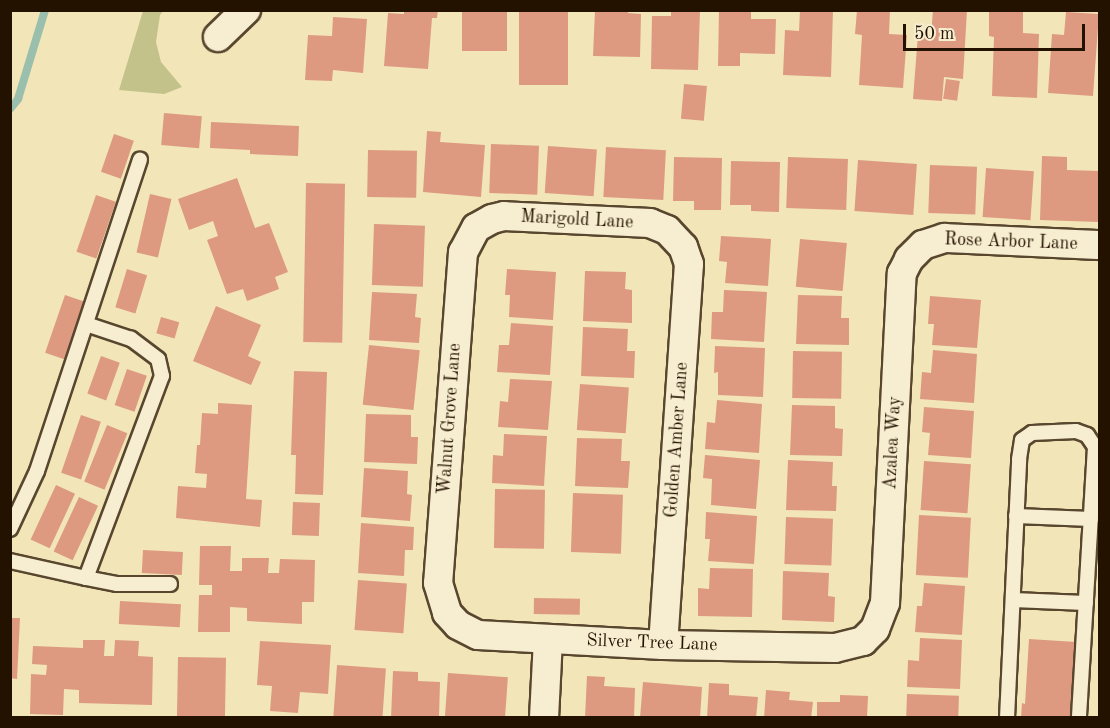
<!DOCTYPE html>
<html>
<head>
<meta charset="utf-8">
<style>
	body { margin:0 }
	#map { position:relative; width:1110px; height:728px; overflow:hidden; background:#f2e5b8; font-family:"Old Standard TT",serif }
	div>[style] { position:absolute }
	.green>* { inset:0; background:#c2c28a }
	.stream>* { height:8px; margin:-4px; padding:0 4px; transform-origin:4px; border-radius:4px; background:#9bbfad }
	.building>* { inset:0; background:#dd9a80; transform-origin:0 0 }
	.roads { filter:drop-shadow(2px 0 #58472e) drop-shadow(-2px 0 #58472e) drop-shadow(0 2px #58472e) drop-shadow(0 -2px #58472e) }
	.service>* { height:14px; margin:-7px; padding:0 7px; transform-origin:7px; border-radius:7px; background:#f7eed1 }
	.minor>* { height:28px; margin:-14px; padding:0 14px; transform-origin:14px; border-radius:14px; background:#f7eed1 }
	span { translate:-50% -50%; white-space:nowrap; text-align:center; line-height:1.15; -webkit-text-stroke:6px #f7eed1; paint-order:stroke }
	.street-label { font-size:18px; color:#241200 }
	.frame { position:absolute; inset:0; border:12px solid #241200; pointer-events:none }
	.scale { position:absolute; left:903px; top:24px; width:182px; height:27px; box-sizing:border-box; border:3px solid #241200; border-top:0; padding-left:8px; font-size:18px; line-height:21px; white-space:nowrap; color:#241200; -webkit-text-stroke:4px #f7eed1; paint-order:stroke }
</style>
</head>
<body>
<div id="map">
	<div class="green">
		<div style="clip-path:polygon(143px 11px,163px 11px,160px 15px,156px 42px,161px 62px,182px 87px,164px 94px,119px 90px)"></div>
	</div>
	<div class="stream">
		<div style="left:10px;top:109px;width:13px;rotate:-51deg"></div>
		<div style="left:18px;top:99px;width:93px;rotate:-73.1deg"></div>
	</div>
	<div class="building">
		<div style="clip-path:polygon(404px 10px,438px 10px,437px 18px,432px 18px,428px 69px,384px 66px,388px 13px,404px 14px)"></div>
		<div style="left:462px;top:10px;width:45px;height:41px"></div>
		<div style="left:519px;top:10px;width:49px;height:75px"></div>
		<div style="clip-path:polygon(595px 10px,628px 10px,628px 13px,641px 14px,640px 57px,593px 56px)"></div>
		<div style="clip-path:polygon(671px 10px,700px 10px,698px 70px,651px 69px,652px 16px,671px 16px)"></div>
		<div style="clip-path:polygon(719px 10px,751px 10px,751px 19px,776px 19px,775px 54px,740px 53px,740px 66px,718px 66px)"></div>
		<div style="clip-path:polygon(800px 10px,833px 10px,831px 77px,783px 75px,785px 30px,799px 31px)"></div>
		<div style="clip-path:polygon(857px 10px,890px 10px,889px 34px,907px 35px,903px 88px,859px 85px,862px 35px,855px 34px)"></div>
		<div style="clip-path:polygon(933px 10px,967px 10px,963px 79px,944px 77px,942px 101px,913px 99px,918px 34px,931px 35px)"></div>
		<div style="clip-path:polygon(989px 10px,1023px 10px,1023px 33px,1039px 34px,1037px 98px,992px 96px,994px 37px,989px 36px)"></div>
		<div style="clip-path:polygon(1066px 12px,1099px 14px,1093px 96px,1048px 93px,1052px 34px,1064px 35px)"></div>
		<div style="clip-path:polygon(333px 17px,367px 19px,363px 73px,333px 70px,332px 81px,305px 80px,308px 35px,332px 36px)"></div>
		<div style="left:946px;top:79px;width:14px;height:20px;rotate:8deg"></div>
		<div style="left:684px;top:84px;width:23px;height:35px;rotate:5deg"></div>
		<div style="left:164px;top:113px;width:38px;height:32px;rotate:5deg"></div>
		<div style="clip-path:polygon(211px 122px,299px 126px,298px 156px,250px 154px,250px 150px,210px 148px)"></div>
		<div style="clip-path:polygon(427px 131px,441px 132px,440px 142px,485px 145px,481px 197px,423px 192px)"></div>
		<div style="left:114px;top:134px;width:21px;height:40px;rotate:19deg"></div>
		<div style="left:491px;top:144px;width:48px;height:49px;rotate:2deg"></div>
		<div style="left:548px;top:146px;width:49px;height:47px;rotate:4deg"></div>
		<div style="left:606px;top:147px;width:60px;height:50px;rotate:3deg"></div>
		<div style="left:368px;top:150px;width:49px;height:47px;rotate:1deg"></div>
		<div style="clip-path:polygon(1042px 156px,1067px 157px,1067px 170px,1100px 171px,1099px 222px,1040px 220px)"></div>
		<div style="clip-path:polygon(674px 157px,722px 158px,721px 210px,694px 210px,694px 201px,673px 201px)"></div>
		<div style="left:788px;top:157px;width:60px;height:51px;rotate:2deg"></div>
		<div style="left:858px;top:160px;width:59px;height:51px;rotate:4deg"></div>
		<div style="clip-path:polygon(731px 161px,780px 162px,779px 212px,751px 211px,751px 205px,730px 205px)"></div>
		<div style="left:930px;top:165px;width:47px;height:48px;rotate:2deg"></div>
		<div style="left:986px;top:168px;width:48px;height:49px;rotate:4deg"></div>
		<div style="clip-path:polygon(237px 178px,255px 228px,269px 223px,288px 272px,275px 277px,279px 289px,247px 301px,243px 289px,227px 294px,207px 240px,218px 236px,213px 221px,189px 230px,178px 199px)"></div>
		<div style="left:306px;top:183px;width:39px;height:159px;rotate:1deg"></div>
		<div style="left:150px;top:194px;width:22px;height:60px;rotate:13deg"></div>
		<div style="left:96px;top:195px;width:21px;height:60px;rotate:19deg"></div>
		<div style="left:374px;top:224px;width:51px;height:61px;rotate:2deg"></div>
		<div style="clip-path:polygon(721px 236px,771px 239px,768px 286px,725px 283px,727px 262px,719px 261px)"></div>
		<div style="left:800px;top:239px;width:47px;height:48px;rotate:5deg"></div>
		<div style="left:127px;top:269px;width:21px;height:40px;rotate:17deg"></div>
		<div style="clip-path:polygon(507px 269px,556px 272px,553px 320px,509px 317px,510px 295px,505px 295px)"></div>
		<div style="clip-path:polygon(585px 271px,626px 272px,625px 289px,632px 290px,632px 323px,583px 321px)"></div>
		<div style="clip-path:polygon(724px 290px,767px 292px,764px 342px,711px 339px,712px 312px,723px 312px)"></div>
		<div style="clip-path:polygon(372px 292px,417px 294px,415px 317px,421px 318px,419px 343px,369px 340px)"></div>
		<div style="left:65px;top:295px;width:21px;height:61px;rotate:19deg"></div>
		<div style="clip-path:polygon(798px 295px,842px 296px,841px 318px,849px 318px,849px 345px,796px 344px)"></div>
		<div style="clip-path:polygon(930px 296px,981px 300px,977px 348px,932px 345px,934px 324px,928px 324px)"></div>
		<div style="clip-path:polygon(216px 306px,261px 325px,248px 356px,261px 362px,251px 385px,193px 361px)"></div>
		<div style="left:161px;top:317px;width:19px;height:17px;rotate:16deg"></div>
		<div style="clip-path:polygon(511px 323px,553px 326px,550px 375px,497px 372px,499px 345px,509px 345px)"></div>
		<div style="clip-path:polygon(583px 327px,628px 329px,627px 351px,635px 351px,634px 378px,581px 376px)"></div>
		<div style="left:369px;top:345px;width:51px;height:60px;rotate:6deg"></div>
		<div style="clip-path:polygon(715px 346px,765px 348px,763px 397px,718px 395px,718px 372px,714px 373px)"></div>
		<div style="clip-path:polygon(933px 350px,977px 354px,974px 403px,920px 399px,922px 372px,931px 373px)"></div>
		<div style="left:793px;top:351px;width:49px;height:47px;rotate:1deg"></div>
		<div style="left:101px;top:356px;width:20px;height:40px;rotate:20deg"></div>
		<div style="left:127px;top:369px;width:21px;height:38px;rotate:19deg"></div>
		<div style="clip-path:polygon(294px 371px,327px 372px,323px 495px,295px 494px,296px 455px,291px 455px)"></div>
		<div style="clip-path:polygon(510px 379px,552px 381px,548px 430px,498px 427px,500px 401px,508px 402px)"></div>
		<div style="left:580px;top:384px;width:49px;height:46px;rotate:4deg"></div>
		<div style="clip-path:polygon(717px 400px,762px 404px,759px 453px,705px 449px,707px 422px,715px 423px)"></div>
		<div style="clip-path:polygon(218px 403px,252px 405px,246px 499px,262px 500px,260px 527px,176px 518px,178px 486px,206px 488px,207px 474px,195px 473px,197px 445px,200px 445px,202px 413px,218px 414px)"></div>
		<div style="clip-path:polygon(792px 405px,835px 406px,835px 428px,843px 429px,842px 456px,790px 455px)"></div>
		<div style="clip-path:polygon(924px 407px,974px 411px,971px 458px,928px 455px,930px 433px,922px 432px)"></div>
		<div style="clip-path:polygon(366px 414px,411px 415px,411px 437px,418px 437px,417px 464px,364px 462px)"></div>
		<div style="left:81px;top:415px;width:21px;height:61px;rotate:19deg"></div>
		<div style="left:107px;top:425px;width:22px;height:61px;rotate:22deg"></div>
		<div style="clip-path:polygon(504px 434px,547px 436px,544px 486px,492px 483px,493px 455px,503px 456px)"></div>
		<div style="clip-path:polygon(577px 438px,622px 439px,621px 461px,630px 461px,628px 488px,575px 486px)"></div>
		<div style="clip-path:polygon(705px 455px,760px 460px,756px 509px,711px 505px,712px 479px,703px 478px)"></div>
		<div style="clip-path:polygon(788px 460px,833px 462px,832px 486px,837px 486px,836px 511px,786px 510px)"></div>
		<div style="left:924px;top:461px;width:47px;height:49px;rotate:4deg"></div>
		<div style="clip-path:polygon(364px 468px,408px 471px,407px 494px,412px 495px,410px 521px,361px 517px)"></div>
		<div style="left:56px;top:485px;width:21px;height:60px;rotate:25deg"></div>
		<div style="left:495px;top:489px;width:50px;height:59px;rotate:1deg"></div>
		<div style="left:573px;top:493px;width:50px;height:59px;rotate:2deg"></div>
		<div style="left:79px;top:497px;width:21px;height:60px;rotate:25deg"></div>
		<div style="left:293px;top:502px;width:27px;height:33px;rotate:2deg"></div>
		<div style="clip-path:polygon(706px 512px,757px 516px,754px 564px,708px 561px,710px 539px,705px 539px)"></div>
		<div style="left:919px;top:515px;width:52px;height:60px;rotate:3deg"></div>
		<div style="left:786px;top:517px;width:47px;height:47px;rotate:2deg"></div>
		<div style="clip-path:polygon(361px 523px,414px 527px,413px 550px,405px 550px,404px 576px,358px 573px)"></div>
		<div style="clip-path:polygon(200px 546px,231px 546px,230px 571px,242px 571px,242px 558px,269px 558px,268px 573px,279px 573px,280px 559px,315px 560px,314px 602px,302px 602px,302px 624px,247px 621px,247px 608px,230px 607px,230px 632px,198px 632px,199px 595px,212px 595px,212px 585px,199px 585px)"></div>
		<div style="left:143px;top:550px;width:40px;height:23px;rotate:3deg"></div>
		<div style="clip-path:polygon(710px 568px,753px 569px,752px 617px,698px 616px,698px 588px,709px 589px)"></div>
		<div style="clip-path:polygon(783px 571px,829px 573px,828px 596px,835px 597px,834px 622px,782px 620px)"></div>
		<div style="left:358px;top:580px;width:49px;height:50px;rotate:4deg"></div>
		<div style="clip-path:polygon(924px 583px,965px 586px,962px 635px,915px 632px,917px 606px,922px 606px)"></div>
		<div style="left:534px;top:598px;width:46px;height:16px;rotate:1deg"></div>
		<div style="left:120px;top:601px;width:61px;height:23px;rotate:3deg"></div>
		<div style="clip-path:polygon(10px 618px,20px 618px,17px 679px,10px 678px)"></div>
		<div style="clip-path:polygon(920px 638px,962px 640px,960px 689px,907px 687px,908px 660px,919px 661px)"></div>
		<div style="clip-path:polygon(1029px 639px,1076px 642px,1073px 706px,1076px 706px,1076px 718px,1021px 718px,1022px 703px,1025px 704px)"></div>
		<div style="clip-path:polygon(83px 640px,105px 640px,104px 656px,114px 656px,115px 640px,139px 641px,138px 656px,153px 657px,152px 705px,79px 703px,79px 690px,64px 689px,63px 715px,30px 714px,31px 674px,46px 675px,47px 665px,32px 664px,33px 646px,83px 648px)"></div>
		<div style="clip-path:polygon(260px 641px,331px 645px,328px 694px,300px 692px,298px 713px,270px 711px,272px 686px,257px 685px)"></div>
		<div style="left:178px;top:657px;width:48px;height:61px;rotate:1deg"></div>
		<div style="left:337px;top:665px;width:49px;height:53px;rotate:4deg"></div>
		<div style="clip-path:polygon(393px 671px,418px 672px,418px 681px,440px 682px,439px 718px,391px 718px)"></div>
		<div style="left:448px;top:673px;width:60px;height:45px;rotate:4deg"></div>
		<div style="clip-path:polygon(587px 676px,605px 677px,604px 686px,635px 688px,634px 718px,585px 718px)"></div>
		<div style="clip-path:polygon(643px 682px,702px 687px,700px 718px,640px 718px)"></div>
		<div style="clip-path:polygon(709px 683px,729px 684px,729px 695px,758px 697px,756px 718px,707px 718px)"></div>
		<div style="clip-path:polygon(766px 690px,790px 692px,789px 700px,813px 702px,811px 718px,764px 718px)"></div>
		<div style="left:907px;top:694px;width:52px;height:24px;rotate:2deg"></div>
		<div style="clip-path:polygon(840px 695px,868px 696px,867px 718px,817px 718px,817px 702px,840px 702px)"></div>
	</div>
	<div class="roads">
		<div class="service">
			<div style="left:1016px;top:516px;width:75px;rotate:2.3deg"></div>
			<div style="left:10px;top:529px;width:64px;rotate:-65deg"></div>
			<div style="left:37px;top:471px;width:328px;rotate:-71.7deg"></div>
			<div style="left:10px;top:561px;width:78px;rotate:12.6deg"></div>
			<div style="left:86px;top:578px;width:216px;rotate:-69.4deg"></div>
			<div style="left:162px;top:376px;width:17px;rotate:-103deg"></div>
			<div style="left:158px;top:359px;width:34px;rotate:-143deg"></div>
			<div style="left:131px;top:339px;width:47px;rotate:-161.6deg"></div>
			<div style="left:86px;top:578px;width:32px;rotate:11deg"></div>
			<div style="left:117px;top:584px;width:53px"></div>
			<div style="left:1013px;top:600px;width:73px;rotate:2.4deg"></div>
			<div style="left:1007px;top:718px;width:259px;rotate:-87.3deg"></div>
			<div style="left:1019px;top:459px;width:19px;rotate:-81deg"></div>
			<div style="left:1022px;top:440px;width:12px;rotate:-35deg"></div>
			<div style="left:1032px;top:433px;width:44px;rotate:-2.6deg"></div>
			<div style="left:1076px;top:431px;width:12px;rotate:20deg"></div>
			<div style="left:1087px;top:435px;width:14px;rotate:56deg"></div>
			<div style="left:1095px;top:447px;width:271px;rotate:93.4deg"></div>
		</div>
		<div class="minor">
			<div style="left:218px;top:37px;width:39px;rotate:-44deg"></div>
			<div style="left:663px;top:645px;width:382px;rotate:-86.1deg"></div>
			<div style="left:689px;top:264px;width:18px;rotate:-109deg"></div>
			<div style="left:683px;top:247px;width:23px;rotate:-133deg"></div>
			<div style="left:667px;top:230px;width:18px;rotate:-158deg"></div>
			<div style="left:650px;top:223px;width:146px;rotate:-177.3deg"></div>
			<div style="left:504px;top:216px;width:12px;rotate:166deg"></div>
			<div style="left:492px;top:219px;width:18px;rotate:151deg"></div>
			<div style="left:476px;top:228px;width:27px;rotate:118deg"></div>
			<div style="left:463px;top:252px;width:332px;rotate:94.3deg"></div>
			<div style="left:438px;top:583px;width:31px;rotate:73deg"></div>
			<div style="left:447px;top:613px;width:16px;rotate:47deg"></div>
			<div style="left:458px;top:625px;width:22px;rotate:27deg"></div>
			<div style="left:478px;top:635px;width:185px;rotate:3.1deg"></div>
			<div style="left:663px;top:645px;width:172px;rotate:1deg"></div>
			<div style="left:835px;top:648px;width:29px;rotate:-14deg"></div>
			<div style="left:863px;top:641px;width:17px;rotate:-45deg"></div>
			<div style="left:875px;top:629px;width:28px;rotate:-69deg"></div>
			<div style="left:885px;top:603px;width:330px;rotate:-87.1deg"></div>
			<div style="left:902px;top:273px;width:16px;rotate:-63deg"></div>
			<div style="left:909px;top:259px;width:20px;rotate:-45deg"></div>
			<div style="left:923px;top:245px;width:23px;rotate:-18deg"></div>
			<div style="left:945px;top:238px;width:155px;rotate:2.6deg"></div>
			<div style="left:544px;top:718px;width:78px;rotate:-87.1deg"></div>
		</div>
	</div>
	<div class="street-label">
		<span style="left:577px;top:220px;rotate:3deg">Marigold Lane</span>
		<span style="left:1011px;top:242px;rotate:2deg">Rose Arbor Lane</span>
		<span style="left:450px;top:419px;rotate:-86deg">Walnut Grove Lane</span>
		<span style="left:677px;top:440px;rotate:-86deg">Golden Amber Lane</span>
		<span style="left:893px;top:443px;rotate:-87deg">Azalea Way</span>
		<span style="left:652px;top:643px;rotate:2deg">Silver Tree Lane</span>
	</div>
	<div class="frame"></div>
	<div class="scale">50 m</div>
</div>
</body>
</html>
